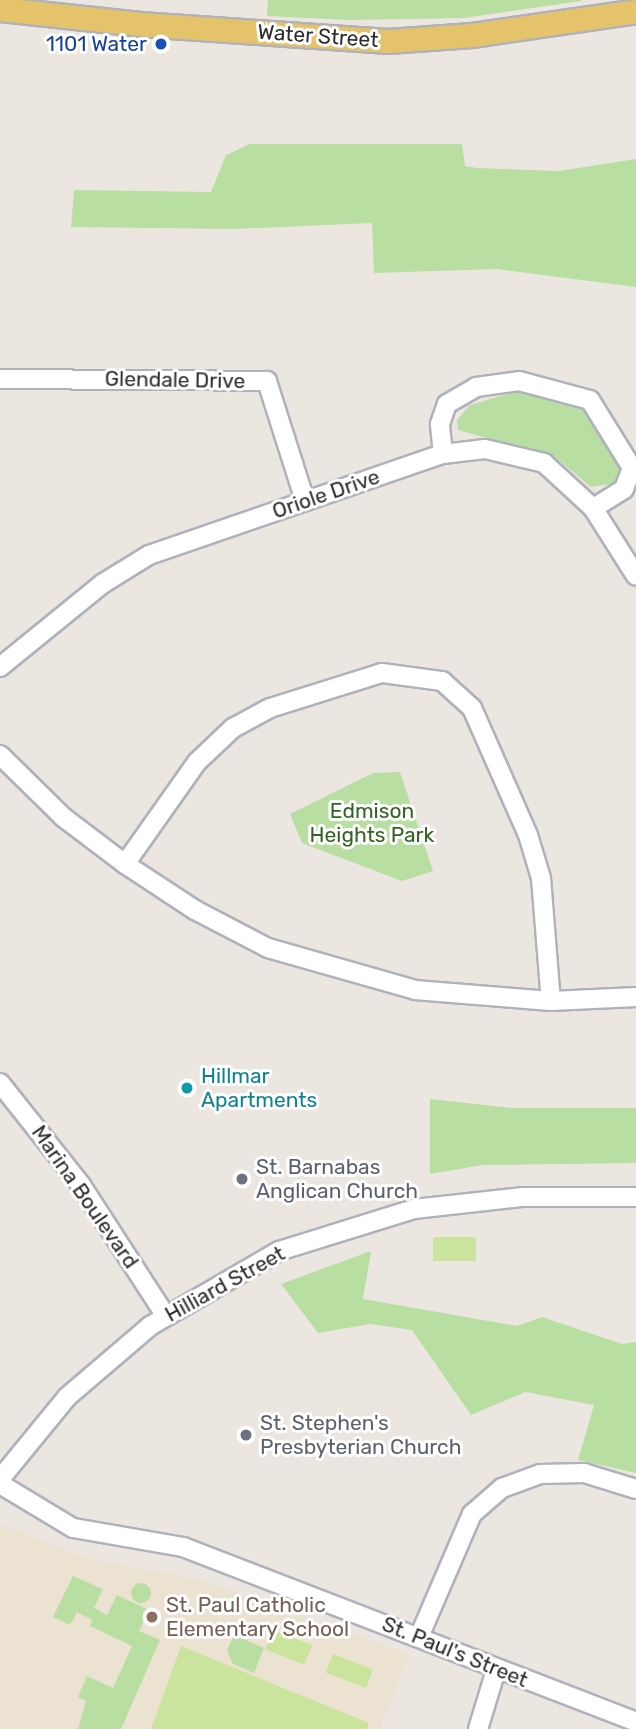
<!DOCTYPE html>
<html>
<head>
<meta charset="utf-8">
<style>
	body { margin:0 }
	#map { position:relative; width:636px; height:1729px; overflow:hidden; background:#ece6e0; font-family:Rubik,sans-serif }
	div>[style] { position:absolute }
	.education>* { inset:0; background:#ece2d1 }
	.green>* { inset:0; background:#b9dea1 }
	.round { border-radius:50% }
	.pitch>* { inset:0; background:#cae49e; transform-origin:0 0 }
	.roads { filter:drop-shadow(2px 0 #b0b2bb) drop-shadow(-2px 0 #b0b2bb) drop-shadow(0 2px #b0b2bb) drop-shadow(0 -2px #b0b2bb) }
	.minor>* { height:18px; margin:-9px; padding:0 9px; transform-origin:9px; border-radius:9px; background:#fff }
	.major>* { height:23px; margin:-11.5px; padding:0 11.5px; transform-origin:11.5px; border-radius:11.5px; background:#e5c36b }
	.dots>* { width:19px; height:19px; translate:-50% -50%; box-sizing:border-box; border:4px solid #fff; border-radius:50% }
	span { translate:-50% -50%; white-space:nowrap; text-align:center; line-height:1.15; -webkit-text-stroke:6px #fff; paint-order:stroke }
	.street-label { font-size:21px; color:#2c2c2c }
	.transit-label { font-size:21px; color:#164399 }
	.right { translate:-100% -50%; text-align:right }
	.park-label { font-size:21px; color:#326421 }
	.culture-label { font-size:21px; color:#0d838f }
	.left { translate:0 -50%; text-align:left }
	.worship-label { font-size:21px; color:#5b616d }
	.education-label { font-size:21px; color:#785e54 }
</style>
</head>
<body>
<div id="map">
	<div class="education">
		<div style="clip-path:polygon(0 1524px,87px 1558px,200px 1580px,409px 1654px,380px 1729px,0 1729px)"></div>
	</div>
	<div class="green">
		<div style="clip-path:polygon(268px 0,581px 0,581px 1px,464px 18px,350px 20px,267px 16px)"></div>
		<div style="clip-path:polygon(250px 144px,462px 144px,465px 166px,477px 168px,559px 171px,636px 159px,636px 287px,496px 269px,374px 273px,372px 223px,234px 229px,71px 227px,74px 190px,211px 192px,226px 155px)"></div>
		<div style="clip-path:polygon(538px 390px,585px 409px,604px 429px,620px 460px,623px 474px,616px 483px,591px 487px,555px 457px,458px 430px,457px 420px,470px 405px,514px 392px)"></div>
		<div style="clip-path:polygon(400px 772px,433px 871px,402px 881px,302px 843px,290px 814px,373px 773px)"></div>
		<div style="clip-path:polygon(430px 1099px,512px 1108px,636px 1108px,636px 1163px,483px 1165px,430px 1174px)"></div>
		<div style="clip-path:polygon(371px 1251px,363px 1299px,517px 1326px,542px 1317px,622px 1344px,636px 1342px,636px 1473px,578px 1460px,594px 1405px,525px 1392px,471px 1415px,412px 1330px,370px 1324px,318px 1333px,281px 1284px)"></div>
		<div style="clip-path:polygon(73px 1576px,103px 1589px,94px 1608px,107px 1615px,117px 1595px,149px 1610px,139px 1631px,160px 1640px,121px 1729px,78px 1729px,86px 1701px,78px 1697px,87px 1676px,113px 1688px,132px 1646px,90px 1626px,92px 1620px,77px 1612px,70px 1625px,53px 1617px)"></div>
		<div class="round" style="left:131px;top:1583px;width:20px;height:20px"></div>
		<div style="clip-path:polygon(234px 1635px,264px 1648px,254px 1673px,233px 1664px,227px 1650px)"></div>
	</div>
	<div class="pitch">
		<div style="left:433px;top:1237px;width:43px;height:24px"></div>
		<div style="left:273px;top:1630px;width:42px;height:21px;rotate:21deg"></div>
		<div style="clip-path:polygon(181px 1646px,369px 1723px,367px 1729px,151px 1729px)"></div>
		<div style="left:333px;top:1654px;width:43px;height:20px;rotate:21deg"></div>
	</div>
	<div class="roads">
		<div class="minor">
			<div style="left:0;top:379px;width:267px;rotate:0.4deg"></div>
			<div style="left:267px;top:381px;width:126px;rotate:72.4deg"></div>
			<div style="left:443px;top:454px;width:30px;rotate:-96deg"></div>
			<div style="left:440px;top:424px;width:21px;rotate:-71deg"></div>
			<div style="left:447px;top:404px;width:34px;rotate:-30deg"></div>
			<div style="left:476px;top:387px;width:43px;rotate:-7.9deg"></div>
			<div style="left:519px;top:381px;width:73px;rotate:15deg"></div>
			<div style="left:590px;top:400px;width:80px;rotate:58.3deg"></div>
			<div style="left:632px;top:468px;width:22px;rotate:111deg"></div>
			<div style="left:624px;top:489px;width:36px;rotate:148deg"></div>
			<div style="left:0;top:667px;width:132px;rotate:-39.1deg"></div>
			<div style="left:102px;top:584px;width:55px;rotate:-31.7deg"></div>
			<div style="left:149px;top:555px;width:311px;rotate:-19deg"></div>
			<div style="left:443px;top:454px;width:42px;rotate:-6.8deg"></div>
			<div style="left:485px;top:449px;width:61px;rotate:13.3deg"></div>
			<div style="left:544px;top:463px;width:67px;rotate:42.6deg"></div>
			<div style="left:593px;top:508px;width:80px;rotate:57.7deg"></div>
			<div style="left:0;top:755px;width:88px;rotate:44.5deg"></div>
			<div style="left:63px;top:817px;width:78px;rotate:37.2deg"></div>
			<div style="left:125px;top:864px;width:84px;rotate:33.3deg"></div>
			<div style="left:195px;top:910px;width:82px;rotate:27.5deg"></div>
			<div style="left:268px;top:948px;width:153px;rotate:15.9deg"></div>
			<div style="left:415px;top:990px;width:136px;rotate:4.6deg"></div>
			<div style="left:551px;top:1001px;width:85px;rotate:-2.7deg"></div>
			<div style="left:125px;top:864px;width:125px;rotate:-54.8deg"></div>
			<div style="left:197px;top:762px;width:50px;rotate:-43.4deg"></div>
			<div style="left:233px;top:728px;width:42px;rotate:-28.4deg"></div>
			<div style="left:270px;top:708px;width:117px;rotate:-17.4deg"></div>
			<div style="left:382px;top:673px;width:61px;rotate:7.6deg"></div>
			<div style="left:442px;top:681px;width:40px;rotate:42deg"></div>
			<div style="left:472px;top:708px;width:139px;rotate:66.2deg"></div>
			<div style="left:528px;top:835px;width:45px;rotate:73.2deg"></div>
			<div style="left:541px;top:878px;width:123px;rotate:85.4deg"></div>
			<div style="left:0;top:1083px;width:130px;rotate:51.5deg"></div>
			<div style="left:81px;top:1185px;width:155px;rotate:57.1deg"></div>
			<div style="left:0;top:1479px;width:106px;rotate:-50.7deg"></div>
			<div style="left:67px;top:1397px;width:109px;rotate:-40.5deg"></div>
			<div style="left:150px;top:1326px;width:149px;rotate:-30.2deg"></div>
			<div style="left:279px;top:1251px;width:141px;rotate:-17.3deg"></div>
			<div style="left:414px;top:1209px;width:110px;rotate:-6.3deg"></div>
			<div style="left:523px;top:1197px;width:113px"></div>
			<div style="left:0;top:1484px;width:85px;rotate:31.1deg"></div>
			<div style="left:73px;top:1528px;width:112px;rotate:9.8deg"></div>
			<div style="left:183px;top:1547px;width:486px;rotate:21.1deg"></div>
			<div style="left:419px;top:1637px;width:134px;rotate:-66.7deg"></div>
			<div style="left:472px;top:1514px;width:40px;rotate:-41deg"></div>
			<div style="left:502px;top:1488px;width:40px;rotate:-20.2deg"></div>
			<div style="left:540px;top:1474px;width:44px;rotate:-1.3deg"></div>
			<div style="left:584px;top:1473px;width:54px;rotate:17.1deg"></div>
			<div style="left:478px;top:1729px;width:62px;rotate:-73deg"></div>
		</div>
		<div class="major">
			<div style="left:0;top:9px;width:141px;rotate:6.1deg"></div>
			<div style="left:140px;top:24px;width:249px;rotate:3.9deg"></div>
			<div style="left:388px;top:41px;width:84px;rotate:-4.1deg"></div>
			<div style="left:472px;top:35px;width:166px;rotate:-8.3deg"></div>
		</div>
	</div>
	<div class="dots">
		<div style="left:161px;top:44px;background:#1a4fb4"></div>
		<div style="left:187px;top:1088px;background:#0f9aa8"></div>
		<div style="left:242px;top:1179px;background:#6b7280"></div>
		<div style="left:246px;top:1435px;background:#6b7280"></div>
		<div style="left:152px;top:1617px;background:#8d6e63"></div>
	</div>
	<div class="street-label">
		<span style="left:318px;top:36px;rotate:4deg">Water Street</span>
		<span style="left:175px;top:380px;rotate:1deg">Glendale Drive</span>
		<span style="left:326px;top:494px;rotate:-19deg">Oriole Drive</span>
		<span style="left:85px;top:1197px;rotate:55deg">Marina Boulevard</span>
		<span style="left:225px;top:1284px;rotate:-29deg">Hilliard Street</span>
		<span style="left:455px;top:1652px;rotate:22deg">St. Paul's Street</span>
	</div>
	<div class="transit-label">
		<span class="right" style="left:147px;top:44px">1101 Water</span>
	</div>
	<div class="park-label">
		<span style="left:372px;top:823px">Edmison<br>Heights Park</span>
	</div>
	<div class="culture-label">
		<span class="left" style="left:201px;top:1088px">Hillmar<br>Apartments</span>
	</div>
	<div class="worship-label">
		<span class="left" style="left:256px;top:1179px">St. Barnabas<br>Anglican Church</span>
		<span class="left" style="left:260px;top:1435px">St. Stephen's<br>Presbyterian Church</span>
	</div>
	<div class="education-label">
		<span class="left" style="left:166px;top:1617px">St. Paul Catholic<br>Elementary School</span>
	</div>
</div>
</body>
</html>
